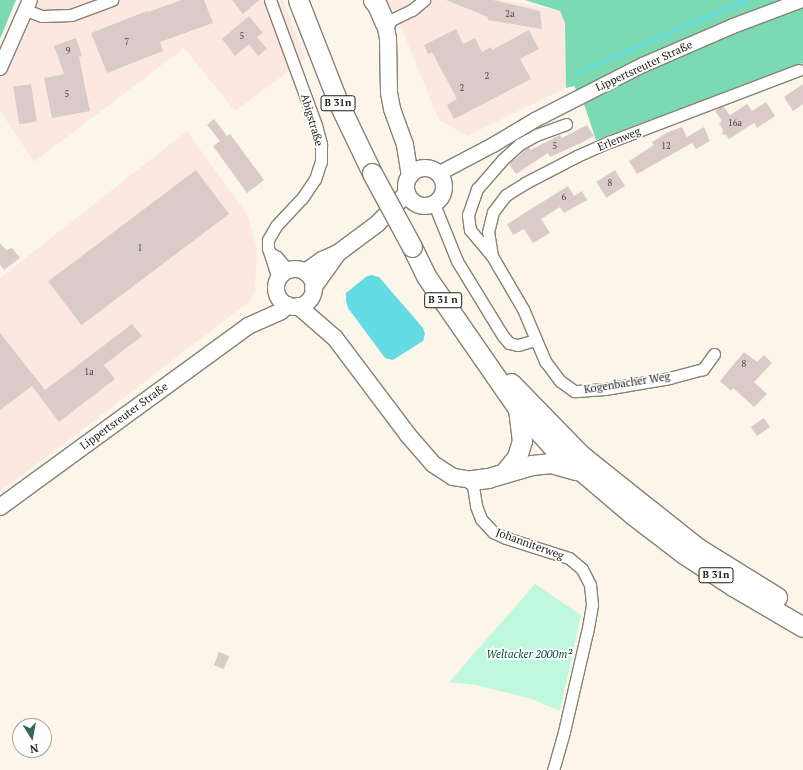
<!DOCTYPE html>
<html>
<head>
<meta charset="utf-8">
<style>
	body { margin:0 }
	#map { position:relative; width:803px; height:770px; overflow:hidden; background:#fcf6ea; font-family:"PT Serif",serif }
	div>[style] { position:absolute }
	.commercial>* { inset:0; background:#fce8e1 }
	.green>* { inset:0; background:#bff8de }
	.forest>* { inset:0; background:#7bdab2 }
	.water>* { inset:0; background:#62dce2 }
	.stream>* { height:3px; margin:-1.5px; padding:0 1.5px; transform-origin:1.5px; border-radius:1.5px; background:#62dce2 }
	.building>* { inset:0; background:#dacbc9; transform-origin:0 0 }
	.roads { filter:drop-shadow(1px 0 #878276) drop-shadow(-1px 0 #878276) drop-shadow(0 1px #878276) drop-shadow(0 -1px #878276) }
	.minor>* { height:11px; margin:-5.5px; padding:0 5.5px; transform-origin:5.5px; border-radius:5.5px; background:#fff }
	.tertiary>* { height:14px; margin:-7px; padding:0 7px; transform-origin:7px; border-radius:7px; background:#fff }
	.secondary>* { height:16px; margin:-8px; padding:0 8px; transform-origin:8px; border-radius:8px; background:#fff }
	.secondary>.ring { margin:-8px; padding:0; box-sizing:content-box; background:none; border:16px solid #fff; border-radius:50% }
	.trunk>* { height:19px; margin:-9.5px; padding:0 9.5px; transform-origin:9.5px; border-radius:9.5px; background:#fff }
	.bridges { filter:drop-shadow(1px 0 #878276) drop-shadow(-1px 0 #878276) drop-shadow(0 1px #878276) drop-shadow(0 -1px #878276) }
	.trunk-bridge>* { height:19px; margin:-9.5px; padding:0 9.5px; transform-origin:9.5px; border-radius:9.5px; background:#fff }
	span { translate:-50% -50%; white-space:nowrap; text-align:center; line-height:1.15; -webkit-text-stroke:3.5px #fff; paint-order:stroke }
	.number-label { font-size:9px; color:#4c4744 }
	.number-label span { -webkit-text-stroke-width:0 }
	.shield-label span { padding:1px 3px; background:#fff; border:1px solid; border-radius:3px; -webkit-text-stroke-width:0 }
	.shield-label { font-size:10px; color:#1d1b17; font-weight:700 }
	.street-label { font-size:11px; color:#1d1b17 }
	.park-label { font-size:11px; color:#005239; font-style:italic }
	.north { position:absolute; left:12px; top:718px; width:40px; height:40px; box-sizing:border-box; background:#fff; border:1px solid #a5a4a2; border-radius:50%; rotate:169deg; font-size:11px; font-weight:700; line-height:16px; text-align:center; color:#1d1b17 }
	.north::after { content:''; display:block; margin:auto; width:14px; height:18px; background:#2f6b55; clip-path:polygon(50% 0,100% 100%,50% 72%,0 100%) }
</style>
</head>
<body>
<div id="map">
	<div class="commercial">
		<div style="clip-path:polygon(35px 0,283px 0,305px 59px,235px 111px,184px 48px,34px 162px,0 111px,0 80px)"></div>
		<div style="clip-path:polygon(384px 0,503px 0,560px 11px,565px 23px,566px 88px,467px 136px,439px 120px,394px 10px)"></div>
		<div style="clip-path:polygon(187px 131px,248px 216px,257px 249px,255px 290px,251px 300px,65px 443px,0 491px,0 278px)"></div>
	</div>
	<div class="green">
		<div style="clip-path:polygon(535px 584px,581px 615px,560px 711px,532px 699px,476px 685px,449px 682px)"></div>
	</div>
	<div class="forest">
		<div style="clip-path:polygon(0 0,16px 0,0 39px)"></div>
		<div style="clip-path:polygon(525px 0,803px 0,803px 63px,596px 140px,584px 104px,574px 86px,566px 88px,565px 23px,560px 11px)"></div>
	</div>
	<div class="water">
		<div style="clip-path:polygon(372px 275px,379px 277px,423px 328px,425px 334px,423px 341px,393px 360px,385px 358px,348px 308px,346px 301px,346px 293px,367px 276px)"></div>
	</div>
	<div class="stream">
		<div style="left:574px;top:74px;width:129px;rotate:-23.8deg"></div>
		<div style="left:692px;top:22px;width:59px;rotate:-21.8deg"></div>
	</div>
	<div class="building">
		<div style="clip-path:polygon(182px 0,204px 0,213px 23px,160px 42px,163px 51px,107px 73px,91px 33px,147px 11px,148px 12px)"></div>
		<div style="clip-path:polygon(232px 0,259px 0,243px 14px)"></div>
		<div style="clip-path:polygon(446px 0,493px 0,540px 11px,542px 29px,488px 20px,488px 17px)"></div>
		<div style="clip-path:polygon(249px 16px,263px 33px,257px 37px,267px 49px,258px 56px,249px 44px,235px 56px,222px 39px)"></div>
		<div style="clip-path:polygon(456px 29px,463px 44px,475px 38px,482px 52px,491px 47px,492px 50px,529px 30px,539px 49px,520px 59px,531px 79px,454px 119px,447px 105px,457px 99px,432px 52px,428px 54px,424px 45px)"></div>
		<div style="clip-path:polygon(76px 38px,82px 56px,79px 57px,90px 111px,52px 118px,44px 78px,64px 74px,54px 46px)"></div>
		<div style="left:31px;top:84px;width:38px;height:18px;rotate:81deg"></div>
		<div style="clip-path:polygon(803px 84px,803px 104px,793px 111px,784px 97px)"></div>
		<div style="clip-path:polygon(766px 102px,775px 116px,757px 128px,754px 123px,729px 139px,726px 135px,722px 134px,723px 130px,719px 123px,722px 121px,715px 111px,719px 108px,723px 106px,730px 115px,747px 104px,752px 111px)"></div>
		<div style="clip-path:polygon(214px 119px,227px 136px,230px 134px,264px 180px,247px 193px,213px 146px,220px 141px,207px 125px)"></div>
		<div style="clip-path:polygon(587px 125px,594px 136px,581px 143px,550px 157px,548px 153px,516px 174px,509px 164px,529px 147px,530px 150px,560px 135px,562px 138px)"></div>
		<div style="clip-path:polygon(682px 127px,687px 137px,704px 127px,710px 141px,696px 149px,692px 143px,637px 174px,629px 161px,654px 145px,652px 142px,668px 132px)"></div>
		<div style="left:196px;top:170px;width:55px;height:185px;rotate:53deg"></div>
		<div style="left:615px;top:170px;width:19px;height:22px;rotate:58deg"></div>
		<div style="clip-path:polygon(568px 186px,574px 196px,582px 191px,587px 200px,564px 213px,560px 207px,541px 219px,550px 233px,533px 243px,524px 229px,513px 235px,507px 224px)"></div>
		<div style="clip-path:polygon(0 243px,6px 250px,12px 248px,20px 258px,4px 270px,0 265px)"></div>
		<div style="clip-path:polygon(132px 324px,142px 336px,104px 365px,115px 379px,59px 422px,32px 386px,0 410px,0 333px,45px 390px)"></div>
		<div style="clip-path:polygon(744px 352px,757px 362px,764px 355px,772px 363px,754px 382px,767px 394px,754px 407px,733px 388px,731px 391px,720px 381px)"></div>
		<div style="left:764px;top:418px;width:11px;height:16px;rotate:56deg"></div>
		<div style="left:219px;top:652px;width:11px;height:14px;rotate:22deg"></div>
	</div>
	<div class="roads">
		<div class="minor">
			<div style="left:270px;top:0;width:133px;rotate:69.8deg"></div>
			<div style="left:316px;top:125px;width:20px;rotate:75deg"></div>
			<div style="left:321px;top:144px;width:17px;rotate:90deg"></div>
			<div style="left:321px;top:161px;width:19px;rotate:108deg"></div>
			<div style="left:315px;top:179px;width:23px;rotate:124deg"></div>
			<div style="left:302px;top:198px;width:38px;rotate:133deg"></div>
			<div style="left:276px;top:226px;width:16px;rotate:120deg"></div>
			<div style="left:268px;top:240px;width:8px;rotate:90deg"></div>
			<div style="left:268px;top:248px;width:32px;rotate:72deg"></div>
			<div style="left:26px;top:10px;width:17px;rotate:21deg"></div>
			<div style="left:42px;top:16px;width:29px;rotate:-2deg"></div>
			<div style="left:71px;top:15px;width:44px;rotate:-20.1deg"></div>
			<div style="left:385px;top:23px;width:30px;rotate:-26deg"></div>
			<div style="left:412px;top:10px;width:16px;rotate:-40deg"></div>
			<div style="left:434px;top:204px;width:61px;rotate:68deg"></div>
			<div style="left:457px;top:261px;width:88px;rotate:58.5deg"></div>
			<div style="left:503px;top:336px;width:9px;rotate:49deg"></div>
			<div style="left:509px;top:343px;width:9px;rotate:13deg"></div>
			<div style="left:518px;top:345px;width:18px;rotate:-16deg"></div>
			<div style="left:270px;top:253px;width:8px;rotate:30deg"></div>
			<div style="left:277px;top:257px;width:17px;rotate:50deg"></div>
			<div style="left:492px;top:256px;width:34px;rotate:-130deg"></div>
			<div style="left:470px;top:230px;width:15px;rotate:-98deg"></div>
			<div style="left:468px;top:215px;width:28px;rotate:-71deg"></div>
			<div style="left:477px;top:189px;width:38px;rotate:-49deg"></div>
			<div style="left:502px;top:160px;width:24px;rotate:-42deg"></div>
			<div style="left:520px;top:144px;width:18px;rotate:-29deg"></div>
			<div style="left:536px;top:135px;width:32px;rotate:-20deg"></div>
			<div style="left:714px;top:354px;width:19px;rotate:126deg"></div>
			<div style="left:703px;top:369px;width:34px;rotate:165deg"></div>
			<div style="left:670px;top:378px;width:66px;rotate:170.4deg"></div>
			<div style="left:605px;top:389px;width:31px;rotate:176deg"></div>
			<div style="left:574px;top:391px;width:17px;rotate:-144deg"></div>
			<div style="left:560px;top:381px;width:25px;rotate:-127deg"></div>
			<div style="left:545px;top:361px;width:56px;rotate:-112.9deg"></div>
			<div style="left:523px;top:309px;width:61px;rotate:-120.3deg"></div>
			<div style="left:492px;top:256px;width:24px;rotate:-99deg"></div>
			<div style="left:488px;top:232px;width:21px;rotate:-76deg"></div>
			<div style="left:493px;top:212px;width:21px;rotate:-53deg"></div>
			<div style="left:506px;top:195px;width:22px;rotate:-32deg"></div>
			<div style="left:525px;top:183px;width:59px;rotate:-27.4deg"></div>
			<div style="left:577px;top:156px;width:35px;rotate:-24deg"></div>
			<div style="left:609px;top:142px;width:203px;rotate:-20.8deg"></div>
			<div style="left:472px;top:480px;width:26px;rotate:81deg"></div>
			<div style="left:476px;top:506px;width:14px;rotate:69deg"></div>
			<div style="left:481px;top:519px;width:18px;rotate:47deg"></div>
			<div style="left:493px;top:532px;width:14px;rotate:25deg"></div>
			<div style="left:506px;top:538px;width:66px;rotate:17.6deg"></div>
			<div style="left:569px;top:558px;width:17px;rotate:40deg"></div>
			<div style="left:582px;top:569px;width:18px;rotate:63deg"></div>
			<div style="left:590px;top:585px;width:20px;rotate:84deg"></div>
			<div style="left:592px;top:605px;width:27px;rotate:100deg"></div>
			<div style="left:587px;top:632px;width:103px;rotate:103deg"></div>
			<div style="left:564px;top:732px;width:40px;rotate:106deg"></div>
		</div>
		<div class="tertiary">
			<div style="left:0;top:68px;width:74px;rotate:-66.2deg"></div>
			<div style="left:438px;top:174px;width:62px;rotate:-27.8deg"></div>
			<div style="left:493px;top:145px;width:49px;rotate:-30.8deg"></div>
			<div style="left:535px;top:120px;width:121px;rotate:-27deg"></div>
			<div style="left:643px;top:65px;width:98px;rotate:-23.4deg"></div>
			<div style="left:733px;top:26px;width:74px;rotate:-20.6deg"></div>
		</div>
		<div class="secondary">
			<div style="left:385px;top:23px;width:16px;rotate:79deg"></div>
			<div style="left:388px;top:39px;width:54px;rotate:88.9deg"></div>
			<div style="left:389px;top:93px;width:16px;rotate:79deg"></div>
			<div style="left:392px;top:109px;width:38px;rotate:70deg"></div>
			<div style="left:405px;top:145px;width:31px;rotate:81deg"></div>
			<div class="ring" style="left:406px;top:168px;width:22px;height:22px"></div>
			<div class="ring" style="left:276px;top:269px;width:22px;height:22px"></div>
			<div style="left:305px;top:272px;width:21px;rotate:-35deg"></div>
			<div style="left:322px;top:260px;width:17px;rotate:-24deg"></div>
			<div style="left:338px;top:253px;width:49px;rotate:-36.6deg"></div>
			<div style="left:377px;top:224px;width:43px;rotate:-45.9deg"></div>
			<div style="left:313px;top:288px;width:43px;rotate:-54.5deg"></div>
			<div style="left:298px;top:306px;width:49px;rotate:40.9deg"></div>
			<div style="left:335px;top:338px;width:121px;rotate:53deg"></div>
			<div style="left:408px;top:435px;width:38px;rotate:49deg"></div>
			<div style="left:433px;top:464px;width:24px;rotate:33deg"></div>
			<div style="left:453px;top:477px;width:19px;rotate:9deg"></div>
			<div style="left:0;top:507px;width:307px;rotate:-36.1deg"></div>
			<div style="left:248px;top:326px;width:36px;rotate:-24deg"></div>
			<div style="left:281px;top:311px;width:9px;rotate:-41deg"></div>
		</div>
		<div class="trunk">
			<div style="left:298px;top:0;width:110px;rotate:68.6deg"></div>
			<div style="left:338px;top:102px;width:79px;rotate:64.4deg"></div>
			<div style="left:373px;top:0;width:6px;rotate:51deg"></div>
			<div style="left:377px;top:5px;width:20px;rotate:66deg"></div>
			<div style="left:412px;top:247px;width:32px;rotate:64deg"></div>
			<div style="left:426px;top:276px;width:162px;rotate:55.3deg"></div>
			<div style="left:518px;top:409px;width:50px;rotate:47.4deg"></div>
			<div style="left:552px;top:446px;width:106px;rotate:40.4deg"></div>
			<div style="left:633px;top:515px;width:64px;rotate:37.4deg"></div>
			<div style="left:684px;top:554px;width:59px;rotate:33.1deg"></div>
			<div style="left:733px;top:586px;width:81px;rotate:30.4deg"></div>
			<div style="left:511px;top:383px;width:100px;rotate:45.8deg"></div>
			<div style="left:581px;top:455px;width:88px;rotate:38.6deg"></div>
			<div style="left:650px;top:510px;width:61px;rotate:38.4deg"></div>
			<div style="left:698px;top:548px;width:93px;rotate:31.8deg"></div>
			<div style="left:504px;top:473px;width:21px;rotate:-51deg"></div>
			<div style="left:517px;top:457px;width:17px;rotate:-73deg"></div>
			<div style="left:522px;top:441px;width:32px;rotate:-97deg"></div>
			<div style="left:472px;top:480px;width:16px;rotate:-7deg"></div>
			<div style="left:488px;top:478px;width:46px;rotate:-16.5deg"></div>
			<div style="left:532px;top:465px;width:19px;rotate:-6deg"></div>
			<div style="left:551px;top:463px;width:26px;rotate:16deg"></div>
		</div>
	</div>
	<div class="bridges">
		<div class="trunk-bridge">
			<div style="left:372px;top:173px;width:84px;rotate:61.6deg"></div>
		</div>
	</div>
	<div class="number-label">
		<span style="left:510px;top:14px">2a</span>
		<span style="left:242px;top:36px">5</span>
		<span style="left:127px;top:42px">7</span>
		<span style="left:68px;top:51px">9</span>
		<span style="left:487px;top:76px">2</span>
		<span style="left:462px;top:88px">2</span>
		<span style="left:67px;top:94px">5</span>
		<span style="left:735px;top:123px">16a</span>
		<span style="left:555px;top:146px">5</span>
		<span style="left:666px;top:146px">12</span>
		<span style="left:610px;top:183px">8</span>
		<span style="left:564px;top:197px">6</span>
		<span style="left:140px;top:248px">1</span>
		<span style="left:744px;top:364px">8</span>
		<span style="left:89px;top:372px">1a</span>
	</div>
	<div class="shield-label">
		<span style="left:338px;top:103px">B 31n</span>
		<span style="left:443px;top:300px">B 31 n</span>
		<span style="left:716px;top:575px">B 31n</span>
	</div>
	<div class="street-label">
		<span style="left:644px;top:66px;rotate:-25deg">Lippertsreuter Straße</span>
		<span style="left:312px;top:120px;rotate:74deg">Abigstraße</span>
		<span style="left:619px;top:139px;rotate:-22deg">Erlenweg</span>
		<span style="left:627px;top:383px;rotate:-9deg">Kogenbacher Weg</span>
		<span style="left:124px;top:416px;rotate:-36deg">Lippertsreuter Straße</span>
		<span style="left:530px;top:544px;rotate:20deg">Johanniterweg</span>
	</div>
	<div class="park-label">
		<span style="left:529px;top:654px">Weltacker 2000m²</span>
	</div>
	<div class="north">N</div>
</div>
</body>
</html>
